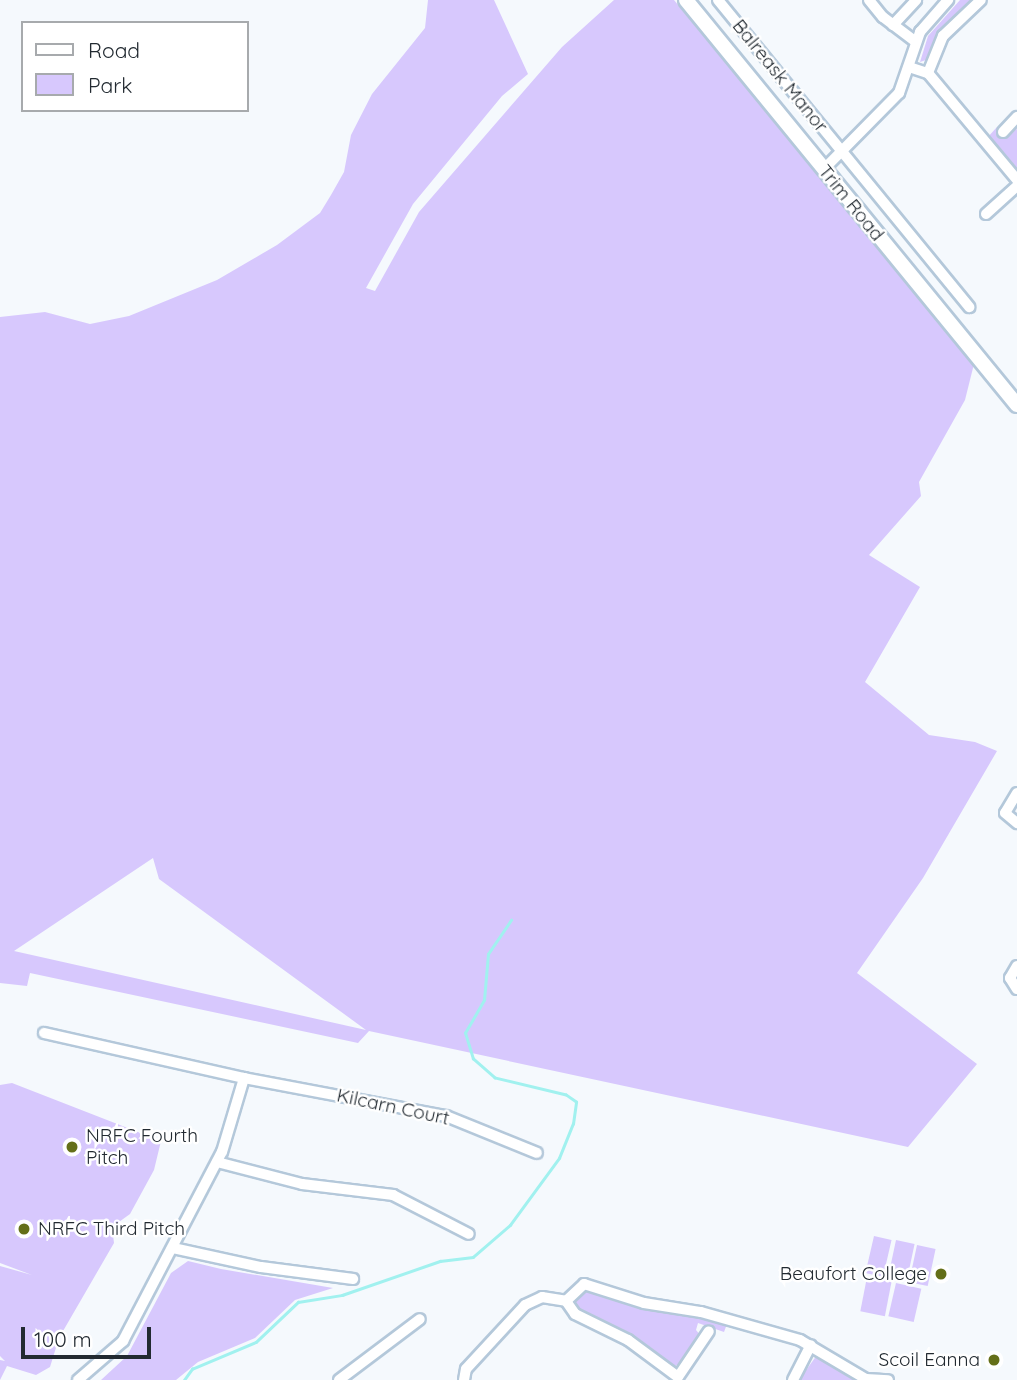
<!DOCTYPE html>
<html>
<head>
<meta charset="utf-8">
<style>
	body { margin:0 }
	#map { position:relative; width:1017px; height:1380px; overflow:hidden; background:#f5f9fd; font-family:Quicksand,sans-serif }
	div>[style] { position:absolute }
	.green>* { inset:0; background:#d7c8fd; transform-origin:0 0 }
	.stream>* { height:2.5px; margin:-1.25px; padding:0 1.25px; transform-origin:1.25px; border-radius:1.25px; background:#a1f1ef }
	.roads { filter:drop-shadow(2px 0 #b4c8da) drop-shadow(-2px 0 #b4c8da) drop-shadow(0 2px #b4c8da) drop-shadow(0 -2px #b4c8da) }
	.minor>* { height:10px; margin:-5px; padding:0 5px; transform-origin:5px; border-radius:5px; background:#fff }
	.major>* { height:14px; margin:-7px; padding:0 7px; transform-origin:7px; border-radius:7px; background:#fff }
	.dots>* { width:19px; height:19px; translate:-50% -50%; box-sizing:border-box; border:4px solid #fff; border-radius:50% }
	span { translate:-50% -50%; white-space:nowrap; text-align:center; line-height:1.15; -webkit-text-stroke:5px #fff; paint-order:stroke }
	.street-label { font-size:19px; color:#222a31 }
	.poi-label { font-size:19px; color:#222a31 }
	.left { translate:0 -50%; text-align:left }
	.right { translate:-100% -50%; text-align:right }
	.legend { position:absolute; left:21px; top:21px; width:228px; height:91px; box-sizing:border-box; background:#fff; border:2px solid #a7aaad; margin:0; padding:9px 12px; list-style:none; font-size:21px; color:#222a31 }
	.legend li { display:flex; align-items:center; gap:14px; height:35px }
	.legend b { width:35px; border:2px solid #a7aaad }
	.scale { position:absolute; left:21px; top:1327px; width:130px; height:32px; box-sizing:border-box; border:4px solid #222a31; border-top:0; padding-left:9px; font-size:21px; line-height:24px; white-space:nowrap; color:#222a31; -webkit-text-stroke:5px #fff; paint-order:stroke }
</style>
</head>
<body>
<div id="map">
	<div class="green">
		<div style="clip-path:polygon(evenodd,428px 0,494px 0,528px 74px,502px 96px,413px 204px,366px 288px,375px 291px,419px 212px,562px 47px,614px 0,674px 0,974px 364px,965px 400px,919px 482px,921px 496px,869px 555px,920px 587px,865px 682px,929px 735px,975px 742px,997px 751px,923px 878px,857px 973px,977px 1064px,908px 1147px,369px 1031px,358px 1043px,30px 973px,27px 986px,0 983px,0 317px,45px 312px,90px 324px,129px 316px,217px 280px,277px 245px,320px 213px,331px 195px,344px 172px,351px 135px,372px 94px,425px 28px,428px 0,153px 858px,159px 879px,366px 1030px,14px 951px,153px 858px)"></div>
		<div style="clip-path:polygon(960px 0,973px 0,935px 37px,926px 60px,920px 62px,928px 36px)"></div>
		<div style="clip-path:polygon(997px 127px,1005px 135px,1017px 129px,1017px 171px,987px 138px)"></div>
		<div style="clip-path:polygon(12px 1083px,161px 1141px,154px 1170px,130px 1214px,112px 1227px,114px 1243px,59px 1338px,50px 1367px,36px 1375px,7px 1366px,0 1380px,0 1360px,5px 1361px,0 1356px,0 1266px,32px 1275px,0 1263px,0 1085px)"></div>
		<div style="left:874px;top:1236px;width:18px;height:38px;rotate:13deg"></div>
		<div style="left:896px;top:1240px;width:19px;height:38px;rotate:12deg"></div>
		<div style="left:917px;top:1245px;width:19px;height:38px;rotate:12deg"></div>
		<div style="clip-path:polygon(188px 1261px,221px 1269px,333px 1288px,295px 1300px,255px 1338px,198px 1362px,176px 1380px,101px 1380px,127px 1356px,171px 1273px)"></div>
		<div style="left:867px;top:1277px;width:25px;height:35px;rotate:11deg"></div>
		<div style="left:896px;top:1283px;width:26px;height:34px;rotate:13deg"></div>
		<div style="clip-path:polygon(587px 1289px,634px 1306px,727px 1324px,724px 1332px,698px 1323px,696px 1330px,701px 1336px,682px 1363px,670px 1368px,580px 1314px,573px 1303px)"></div>
		<div style="clip-path:polygon(817px 1355px,858px 1380px,799px 1380px)"></div>
	</div>
	<div class="stream">
		<div style="left:184px;top:1380px;width:14px;rotate:-54deg"></div>
		<div style="left:192px;top:1369px;width:69px;rotate:-22.9deg"></div>
		<div style="left:256px;top:1342px;width:58px;rotate:-43.6deg"></div>
		<div style="left:298px;top:1302px;width:45px;rotate:-9deg"></div>
		<div style="left:342px;top:1295px;width:104px;rotate:-19.1deg"></div>
		<div style="left:440px;top:1261px;width:33px;rotate:-7deg"></div>
		<div style="left:473px;top:1257px;width:49px;rotate:-40.9deg"></div>
		<div style="left:510px;top:1225px;width:83px;rotate:-53.8deg"></div>
		<div style="left:559px;top:1158px;width:37px;rotate:-68deg"></div>
		<div style="left:573px;top:1124px;width:22px;rotate:-82deg"></div>
		<div style="left:576px;top:1102px;width:12px;rotate:-145deg"></div>
		<div style="left:566px;top:1095px;width:73px;rotate:-166.5deg"></div>
		<div style="left:495px;top:1078px;width:29px;rotate:-139deg"></div>
		<div style="left:473px;top:1059px;width:27px;rotate:-107deg"></div>
		<div style="left:465px;top:1033px;width:38px;rotate:-60deg"></div>
		<div style="left:484px;top:1000px;width:46px;rotate:-85deg"></div>
		<div style="left:488px;top:954px;width:41px;rotate:-55.9deg"></div>
	</div>
	<div class="roads">
		<div class="minor">
			<div style="left:718px;top:0;width:397px;rotate:50.7deg"></div>
			<div style="left:869px;top:0;width:22px;rotate:51deg"></div>
			<div style="left:883px;top:17px;width:41px;rotate:37.1deg"></div>
			<div style="left:893px;top:25px;width:34px;rotate:-47deg"></div>
			<div style="left:909px;top:67px;width:20px;rotate:18deg"></div>
			<div style="left:928px;top:73px;width:139px;rotate:50.2deg"></div>
			<div style="left:928px;top:73px;width:40px;rotate:-68deg"></div>
			<div style="left:943px;top:36px;width:52px;rotate:-43.5deg"></div>
			<div style="left:1003px;top:132px;width:21px;rotate:-47deg"></div>
			<div style="left:824px;top:169px;width:107px;rotate:-45.4deg"></div>
			<div style="left:899px;top:93px;width:65px;rotate:-71deg"></div>
			<div style="left:920px;top:32px;width:43px;rotate:-48.8deg"></div>
			<div style="left:986px;top:214px;width:42px;rotate:-42.1deg"></div>
			<div style="left:1017px;top:793px;width:23px;rotate:121deg"></div>
			<div style="left:1005px;top:813px;width:16px;rotate:40deg"></div>
			<div style="left:1017px;top:966px;width:14px;rotate:120deg"></div>
			<div style="left:1010px;top:978px;width:13px;rotate:58deg"></div>
			<div style="left:44px;top:1033px;width:205px;rotate:12.7deg"></div>
			<div style="left:244px;top:1078px;width:206px;rotate:10.7deg"></div>
			<div style="left:446px;top:1116px;width:98px;rotate:22.1deg"></div>
			<div style="left:217px;top:1162px;width:88px;rotate:14.5deg"></div>
			<div style="left:302px;top:1184px;width:92px;rotate:6.9deg"></div>
			<div style="left:393px;top:1195px;width:85px;rotate:27.2deg"></div>
			<div style="left:173px;top:1248px;width:90px;rotate:12.2deg"></div>
			<div style="left:261px;top:1267px;width:93px;rotate:7.4deg"></div>
			<div style="left:566px;top:1301px;width:25px;rotate:-43deg"></div>
			<div style="left:584px;top:1284px;width:63px;rotate:17.6deg"></div>
			<div style="left:644px;top:1303px;width:58px;rotate:9deg"></div>
			<div style="left:701px;top:1312px;width:103px;rotate:15.8deg"></div>
			<div style="left:800px;top:1340px;width:77px;rotate:30.6deg"></div>
			<div style="left:866px;top:1379px;width:22px;rotate:3deg"></div>
			<div style="left:78px;top:1380px;width:60px;rotate:-40.9deg"></div>
			<div style="left:123px;top:1341px;width:213px;rotate:-62.4deg"></div>
			<div style="left:222px;top:1152px;width:77px;rotate:-73.4deg"></div>
			<div style="left:339px;top:1380px;width:101px;rotate:-37deg"></div>
			<div style="left:464px;top:1380px;width:11px;rotate:-80deg"></div>
			<div style="left:466px;top:1369px;width:87px;rotate:-47.3deg"></div>
			<div style="left:525px;top:1305px;width:19px;rotate:-25deg"></div>
			<div style="left:542px;top:1297px;width:24px;rotate:9deg"></div>
			<div style="left:566px;top:1301px;width:16px;rotate:55deg"></div>
			<div style="left:575px;top:1314px;width:59px;rotate:26.1deg"></div>
			<div style="left:628px;top:1340px;width:62px;rotate:36.5deg"></div>
			<div style="left:678px;top:1377px;width:55px;rotate:-56deg"></div>
			<div style="left:793px;top:1380px;width:39px;rotate:-63deg"></div>
		</div>
		<div class="major">
			<div style="left:686px;top:0;width:523px;rotate:50.74deg"></div>
		</div>
	</div>
	<div class="dots">
		<div style="left:72px;top:1147px;background:#646f18"></div>
		<div style="left:24px;top:1229px;background:#646f18"></div>
		<div style="left:941px;top:1274px;background:#646f18"></div>
		<div style="left:994px;top:1360px;background:#646f18"></div>
	</div>
	<div class="street-label">
		<span style="left:780px;top:76px;rotate:51deg">Balreask Manor</span>
		<span style="left:851px;top:203px;rotate:51deg">Trim Road</span>
		<span style="left:393px;top:1107px;rotate:12deg">Kilcarn Court</span>
	</div>
	<div class="poi-label">
		<span class="left" style="left:86px;top:1147px">NRFC Fourth<br>Pitch</span>
		<span class="left" style="left:38px;top:1229px">NRFC Third Pitch</span>
		<span class="right" style="left:927px;top:1274px">Beaufort College</span>
		<span class="right" style="left:980px;top:1360px">Scoil Eanna</span>
	</div>
	<ul class="legend">
	<li><b style="height:9px;background:#fff"></b>Road</li>
	<li><b style="height:19px;background:#d7c8fd"></b>Park</li>
	</ul>
	<div class="scale">100 m</div>
</div>
</body>
</html>
